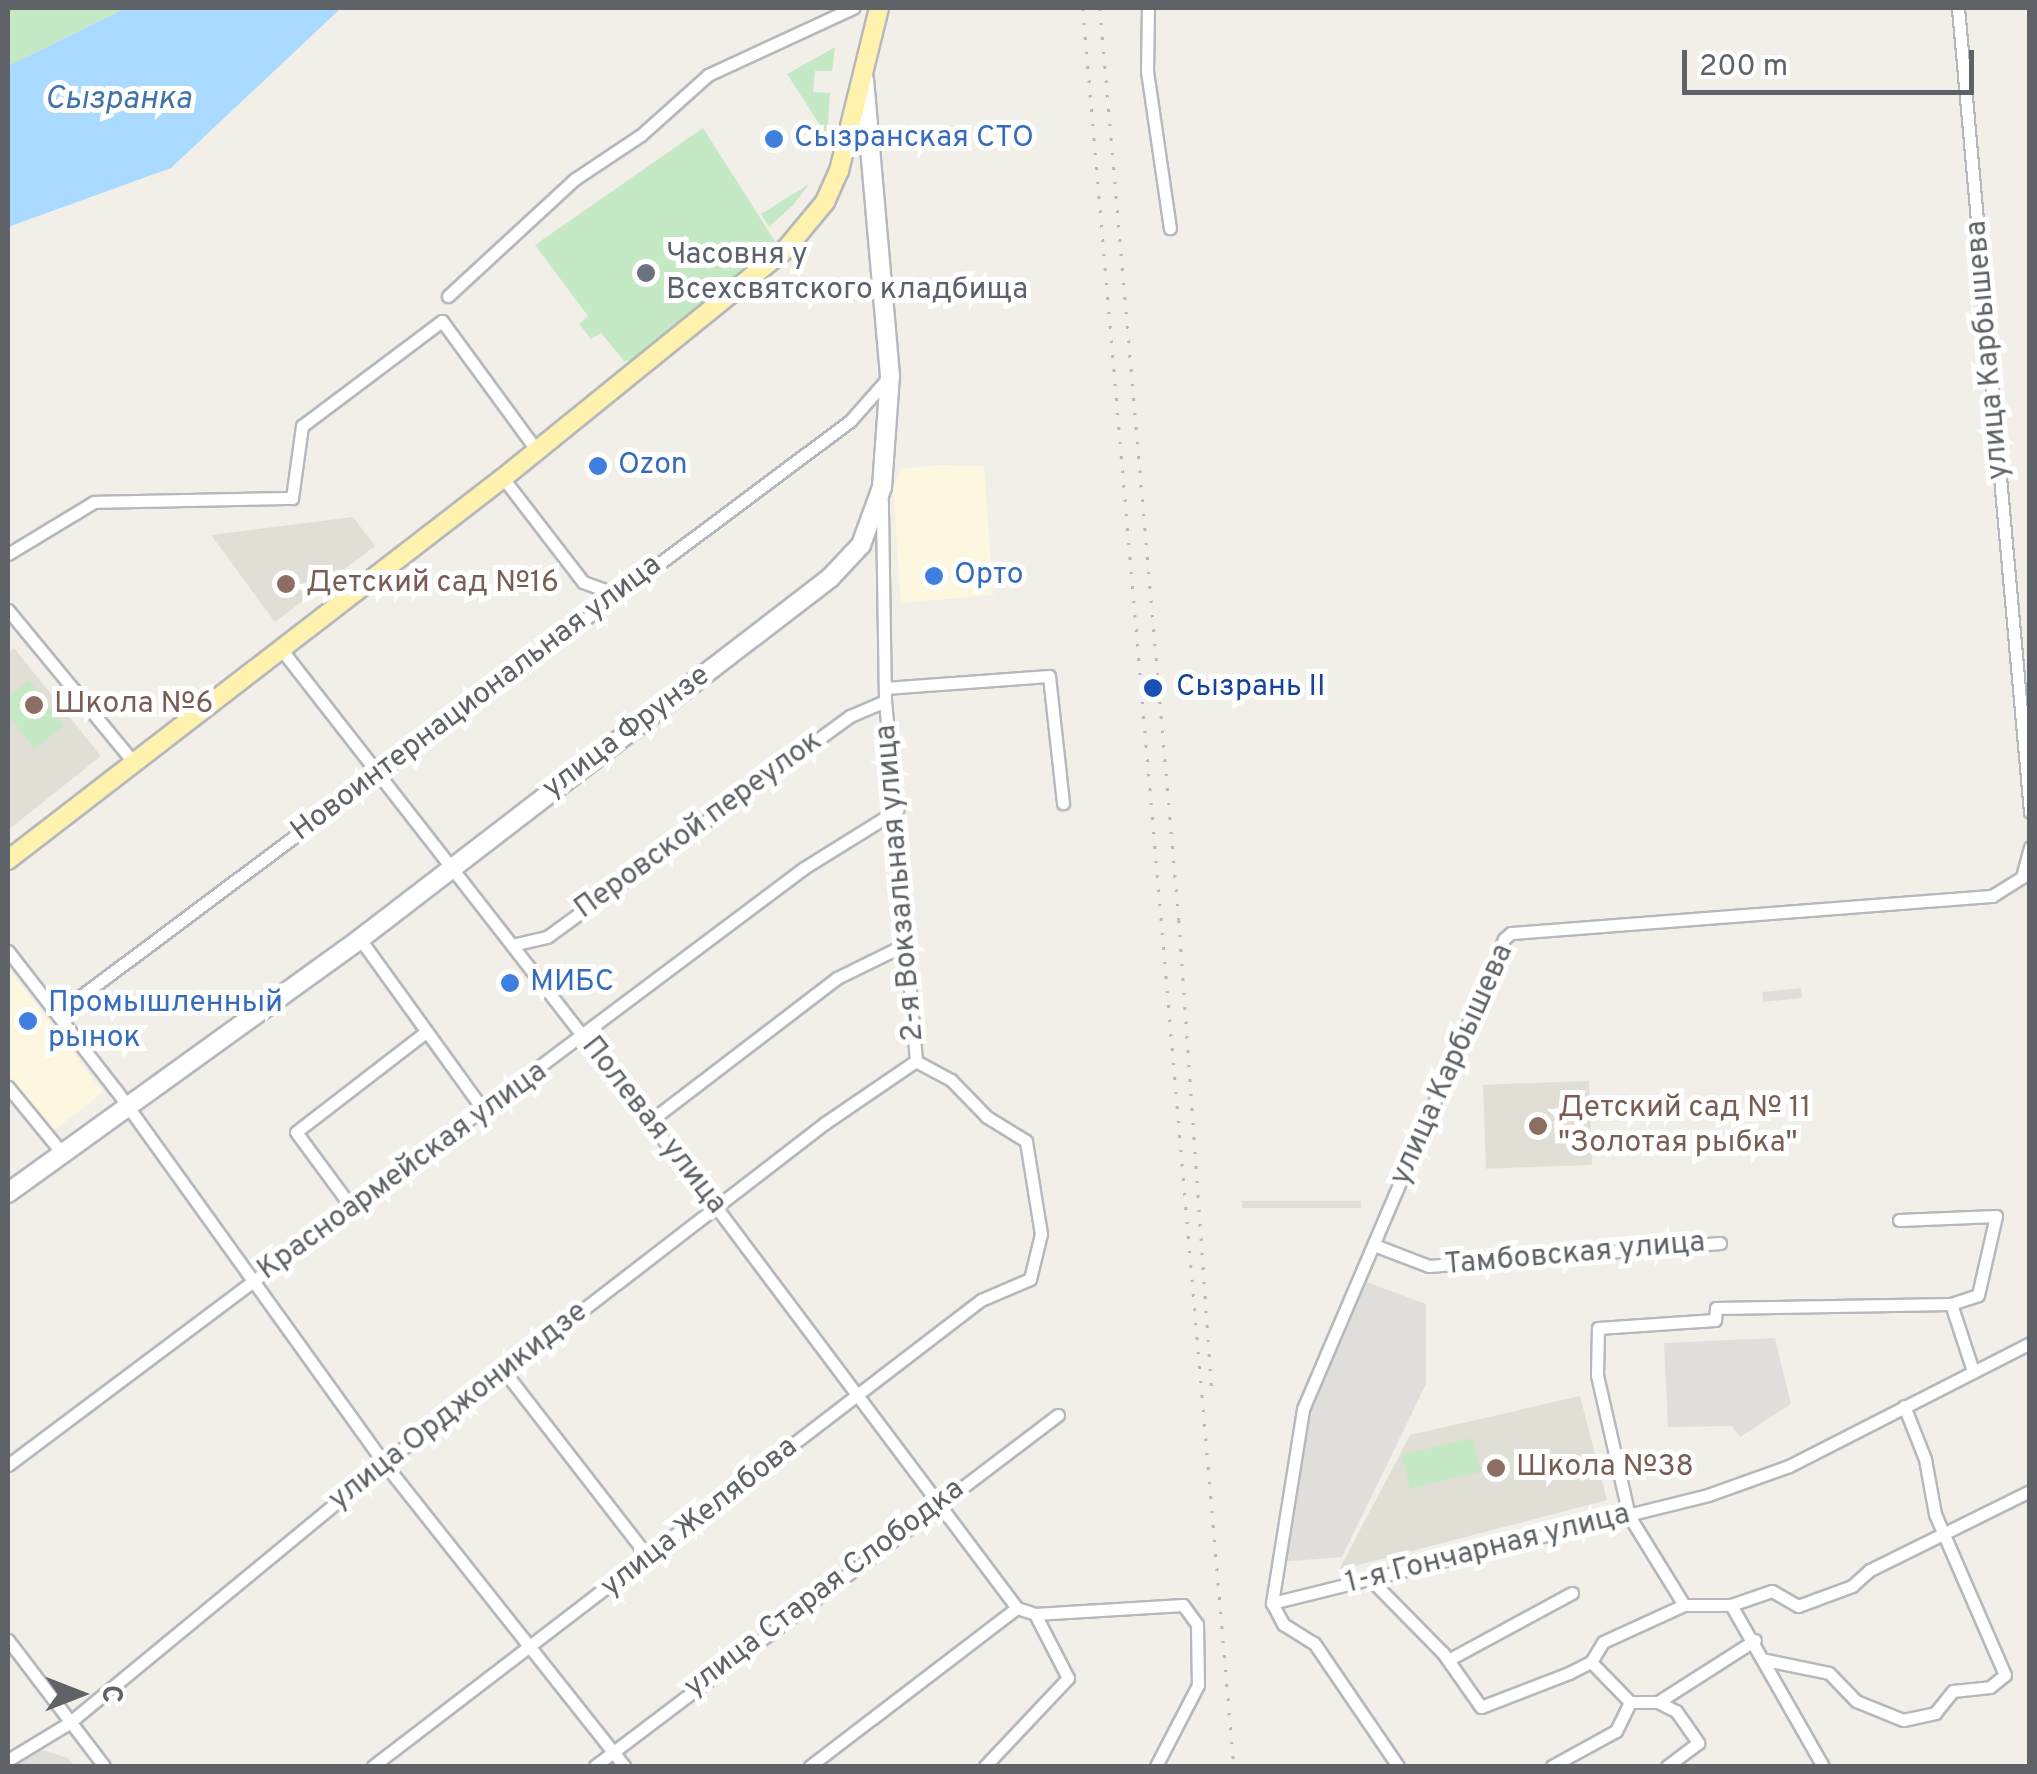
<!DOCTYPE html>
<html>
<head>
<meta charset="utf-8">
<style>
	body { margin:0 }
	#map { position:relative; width:2037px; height:1774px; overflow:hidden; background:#f1efe8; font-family:Overpass,sans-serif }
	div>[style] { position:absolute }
	.commercial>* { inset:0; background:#fef7e0 }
	.industrial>* { inset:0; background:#e0deda; transform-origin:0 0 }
	.education>* { inset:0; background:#e1ded6; transform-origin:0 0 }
	.green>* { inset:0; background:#c5e8c5; transform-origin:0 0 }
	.water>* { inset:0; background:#aadaff }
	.roads { filter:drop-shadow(2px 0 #b5b8bc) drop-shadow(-2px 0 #b5b8bc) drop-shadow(0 2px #b5b8bc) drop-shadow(0 -2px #b5b8bc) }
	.street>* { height:11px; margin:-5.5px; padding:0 5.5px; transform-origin:5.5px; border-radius:5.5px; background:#fff }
	.secondary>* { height:18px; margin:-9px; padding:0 9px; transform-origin:9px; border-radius:9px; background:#fff }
	.primary>* { height:18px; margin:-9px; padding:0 9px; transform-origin:9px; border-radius:9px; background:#fff2af }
	.rail>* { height:2.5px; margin-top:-1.25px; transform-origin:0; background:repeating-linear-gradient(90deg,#b6b7b8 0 2.5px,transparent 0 14.5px) }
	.dots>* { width:28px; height:28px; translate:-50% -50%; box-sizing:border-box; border:5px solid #fff; border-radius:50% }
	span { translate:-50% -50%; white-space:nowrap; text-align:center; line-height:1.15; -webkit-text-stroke:10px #fff; paint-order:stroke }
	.shop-label { font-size:30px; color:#366cbe }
	.left { translate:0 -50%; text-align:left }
	.worship-label { font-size:30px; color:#5b616d }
	.street-label { font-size:30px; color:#5f6368 }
	.education-label { font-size:30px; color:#785e54 }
	.transit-label { font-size:30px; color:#164399 }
	.water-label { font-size:32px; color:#4174aa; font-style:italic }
	.frame { position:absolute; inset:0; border:10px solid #5f6368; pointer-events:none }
	.north { position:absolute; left:30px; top:1644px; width:100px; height:100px; -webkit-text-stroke:8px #fff; paint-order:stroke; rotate:90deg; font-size:28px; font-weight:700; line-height:40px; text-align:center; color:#5f6368 }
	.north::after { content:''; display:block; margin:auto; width:35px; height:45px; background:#5f6368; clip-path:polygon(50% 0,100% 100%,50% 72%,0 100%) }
	.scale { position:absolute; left:1682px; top:50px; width:292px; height:45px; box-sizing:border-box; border:5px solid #5f6368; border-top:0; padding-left:12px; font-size:30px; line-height:35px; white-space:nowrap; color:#5f6368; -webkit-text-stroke:8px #fff; paint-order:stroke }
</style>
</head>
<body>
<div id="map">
	<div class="commercial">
		<div style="clip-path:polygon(941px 465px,984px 466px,993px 595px,901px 603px,893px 489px,901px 469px)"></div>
		<div style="clip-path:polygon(8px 968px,103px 1092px,52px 1132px,8px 1074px)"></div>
	</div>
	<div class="industrial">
		<div style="left:1801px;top:988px;width:10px;height:39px;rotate:84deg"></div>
		<div style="left:1361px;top:1201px;width:7px;height:119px;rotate:90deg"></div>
		<div style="clip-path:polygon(1367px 1282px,1426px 1304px,1426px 1384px,1342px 1557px,1280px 1562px,1300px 1438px)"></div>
		<div style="clip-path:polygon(1775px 1338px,1791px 1404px,1740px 1437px,1732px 1426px,1668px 1427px,1664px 1343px)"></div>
		<div style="clip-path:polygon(38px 1749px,68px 1758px,75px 1766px,15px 1766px)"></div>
	</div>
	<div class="education">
		<div style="clip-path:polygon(353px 517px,375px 546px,275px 622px,211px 535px)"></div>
		<div style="clip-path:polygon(14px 648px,101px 756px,8px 830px,8px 654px)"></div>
		<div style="left:1589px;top:1081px;width:84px;height:106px;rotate:88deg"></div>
		<div style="clip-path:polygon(1580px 1396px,1607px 1500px,1339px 1570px,1410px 1435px)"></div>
	</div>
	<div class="green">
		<div style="clip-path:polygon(8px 8px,126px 8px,8px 66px)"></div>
		<div style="clip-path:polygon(835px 47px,832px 71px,815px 71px,813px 92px,830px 93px,827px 136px,787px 74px)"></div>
		<div style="clip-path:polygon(703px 128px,778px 246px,643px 357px,624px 361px,601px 333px,591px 339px,579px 324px,588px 316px,535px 245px)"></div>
		<div style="clip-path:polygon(809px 184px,794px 204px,769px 227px,761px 214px)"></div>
		<div style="clip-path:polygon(29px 680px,64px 726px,34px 749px,8px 714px,8px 697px)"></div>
		<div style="left:1473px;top:1438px;width:35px;height:73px;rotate:77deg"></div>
	</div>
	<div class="water">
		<div style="clip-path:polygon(126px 8px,341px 8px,171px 168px,8px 227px,8px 66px)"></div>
	</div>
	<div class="roads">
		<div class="street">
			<div style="left:1148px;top:8px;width:63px;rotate:90.9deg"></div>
			<div style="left:1147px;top:71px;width:159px;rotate:81.7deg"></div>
			<div style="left:1958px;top:8px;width:807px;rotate:84.88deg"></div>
			<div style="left:448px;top:296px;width:173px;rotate:-42.7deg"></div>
			<div style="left:575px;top:179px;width:79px;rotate:-33.7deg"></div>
			<div style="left:641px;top:135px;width:90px;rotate:-41.8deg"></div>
			<div style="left:708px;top:75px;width:160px;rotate:-24.8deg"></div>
			<div style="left:503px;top:478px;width:131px;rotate:52.4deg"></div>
			<div style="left:583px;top:582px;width:35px;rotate:20deg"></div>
			<div style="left:8px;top:554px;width:100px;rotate:-31.2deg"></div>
			<div style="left:94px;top:502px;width:198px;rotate:-1.2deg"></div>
			<div style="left:292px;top:498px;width:73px;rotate:-82.1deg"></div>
			<div style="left:302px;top:426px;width:175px;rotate:-36.9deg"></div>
			<div style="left:442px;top:321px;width:161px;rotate:53.8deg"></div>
			<div style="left:8px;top:610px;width:198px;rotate:50.5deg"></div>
			<div style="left:281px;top:649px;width:708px;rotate:52.06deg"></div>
			<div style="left:716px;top:1207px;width:501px;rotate:53.11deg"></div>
			<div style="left:885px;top:688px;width:164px;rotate:-4.2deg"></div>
			<div style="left:1049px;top:676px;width:128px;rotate:83.7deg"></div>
			<div style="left:360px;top:939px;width:213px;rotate:54.2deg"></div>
			<div style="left:512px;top:945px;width:36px;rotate:-13deg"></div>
			<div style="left:547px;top:937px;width:375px;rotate:-36.1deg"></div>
			<div style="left:850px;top:716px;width:38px;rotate:-23deg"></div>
			<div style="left:8px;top:951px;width:176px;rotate:52.2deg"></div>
			<div style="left:116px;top:1090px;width:459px;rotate:54.3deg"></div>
			<div style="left:384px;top:1463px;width:387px;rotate:51.6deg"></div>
			<div style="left:57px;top:1014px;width:990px;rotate:-36.79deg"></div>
			<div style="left:850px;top:421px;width:60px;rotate:-48.4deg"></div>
			<div style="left:8px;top:1087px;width:85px;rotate:50.7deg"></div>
			<div style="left:650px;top:1121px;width:235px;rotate:-37.4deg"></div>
			<div style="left:837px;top:978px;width:75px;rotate:-26.2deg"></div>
			<div style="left:352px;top:1208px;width:94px;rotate:-126.4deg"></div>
			<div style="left:296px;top:1132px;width:164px;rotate:-37.6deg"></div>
			<div style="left:1374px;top:1245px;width:59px;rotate:20.9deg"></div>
			<div style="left:1429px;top:1266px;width:292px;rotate:-4.5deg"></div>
			<div style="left:1951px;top:1304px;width:71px;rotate:71.8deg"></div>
			<div style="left:504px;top:1371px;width:237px;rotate:52.2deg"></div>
			<div style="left:8px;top:1465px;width:995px;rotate:-36.87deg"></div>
			<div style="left:804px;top:868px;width:110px;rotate:-31.9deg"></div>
			<div style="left:1370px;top:1579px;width:104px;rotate:45.4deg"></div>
			<div style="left:1443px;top:1653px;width:66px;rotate:54.9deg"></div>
			<div style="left:1481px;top:1707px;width:94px;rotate:-21.1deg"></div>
			<div style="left:1569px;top:1673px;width:25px;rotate:-27deg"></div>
			<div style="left:1591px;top:1662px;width:23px;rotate:-59deg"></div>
			<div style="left:1603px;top:1642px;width:89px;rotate:-24.6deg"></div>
			<div style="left:1684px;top:1605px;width:47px"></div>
			<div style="left:1731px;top:1605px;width:185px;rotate:60.3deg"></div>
			<div style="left:1272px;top:1603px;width:196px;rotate:-80.9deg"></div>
			<div style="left:1303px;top:1409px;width:511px;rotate:-66.85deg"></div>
			<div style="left:1504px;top:939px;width:9px;rotate:-41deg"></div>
			<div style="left:1511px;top:933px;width:482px;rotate:-4.4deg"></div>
			<div style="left:1992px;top:896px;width:36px;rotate:-32deg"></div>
			<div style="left:2022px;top:877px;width:31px;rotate:-75deg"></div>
			<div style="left:1272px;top:1603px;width:449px;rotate:-13.9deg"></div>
			<div style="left:1708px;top:1495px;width:86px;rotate:-19.7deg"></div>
			<div style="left:1789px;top:1466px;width:271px;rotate:-27deg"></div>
			<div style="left:1272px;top:1603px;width:24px;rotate:62deg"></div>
			<div style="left:1283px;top:1624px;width:36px;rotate:32deg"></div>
			<div style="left:1314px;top:1643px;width:149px;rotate:55.7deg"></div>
			<div style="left:1684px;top:1605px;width:105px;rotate:-121.7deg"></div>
			<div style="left:1629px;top:1516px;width:145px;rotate:-102.8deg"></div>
			<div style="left:1597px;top:1375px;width:47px;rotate:-88.8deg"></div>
			<div style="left:1598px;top:1328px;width:117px;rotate:-3.9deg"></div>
			<div style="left:1715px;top:1320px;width:12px;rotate:-85deg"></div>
			<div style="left:1716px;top:1308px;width:235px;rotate:-1deg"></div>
			<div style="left:1951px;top:1304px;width:28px;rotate:-18deg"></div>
			<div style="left:1978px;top:1295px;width:81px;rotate:-77.2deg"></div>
			<div style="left:1996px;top:1216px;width:97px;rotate:177.6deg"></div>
			<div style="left:1731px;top:1605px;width:43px;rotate:-18.9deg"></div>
			<div style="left:1772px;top:1591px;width:30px;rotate:30deg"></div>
			<div style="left:1798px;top:1606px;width:58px;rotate:-20.3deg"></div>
			<div style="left:1852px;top:1586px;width:24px;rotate:-42deg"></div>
			<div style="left:1870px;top:1570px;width:178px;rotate:-26.3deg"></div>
			<div style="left:1017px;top:1608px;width:19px;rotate:18deg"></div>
			<div style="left:1035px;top:1614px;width:148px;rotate:-3.5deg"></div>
			<div style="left:1183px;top:1605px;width:24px;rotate:54deg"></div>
			<div style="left:1197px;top:1624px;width:61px;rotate:89.1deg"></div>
			<div style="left:1198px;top:1685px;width:91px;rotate:117.4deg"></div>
			<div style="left:8px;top:1640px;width:158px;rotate:52.7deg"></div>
			<div style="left:1448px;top:1660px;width:141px;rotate:-28.4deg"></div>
			<div style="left:1766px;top:1660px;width:64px;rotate:11.7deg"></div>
			<div style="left:1829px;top:1673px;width:39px;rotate:46deg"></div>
			<div style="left:1856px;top:1701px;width:51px;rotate:22deg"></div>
			<div style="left:1903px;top:1720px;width:33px;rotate:-12deg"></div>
			<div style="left:1935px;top:1713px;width:28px;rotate:-51deg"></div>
			<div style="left:1953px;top:1691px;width:37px;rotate:-6deg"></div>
			<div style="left:1990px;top:1687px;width:19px;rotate:-39deg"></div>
			<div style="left:2005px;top:1675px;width:176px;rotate:-113.5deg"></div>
			<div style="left:1935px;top:1514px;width:56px;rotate:-100.3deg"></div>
			<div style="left:1925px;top:1459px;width:57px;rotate:-111.6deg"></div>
			<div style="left:1591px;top:1662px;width:56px;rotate:45.7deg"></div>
			<div style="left:1630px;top:1702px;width:28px"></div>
			<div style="left:1658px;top:1702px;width:20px;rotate:27deg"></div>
			<div style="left:1676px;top:1711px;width:39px;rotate:55deg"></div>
			<div style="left:1698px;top:1743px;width:39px;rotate:143deg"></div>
			<div style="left:1658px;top:1702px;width:115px;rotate:-32.6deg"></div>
			<div style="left:8px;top:1760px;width:71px;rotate:-31.2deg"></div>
			<div style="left:69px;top:1723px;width:408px;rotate:-39.5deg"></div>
			<div style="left:384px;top:1463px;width:557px;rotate:-37.63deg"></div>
			<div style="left:825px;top:1123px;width:110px;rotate:-34.3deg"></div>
			<div style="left:373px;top:1766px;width:766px;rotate:-37.47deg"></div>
			<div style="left:981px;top:1300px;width:53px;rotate:-23.2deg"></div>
			<div style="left:1030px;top:1279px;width:46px;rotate:-76.3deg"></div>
			<div style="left:1041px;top:1234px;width:94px;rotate:-99.2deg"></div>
			<div style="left:1026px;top:1141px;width:46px;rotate:-148.4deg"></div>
			<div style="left:987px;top:1117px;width:52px;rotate:-134.2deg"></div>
			<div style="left:951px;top:1080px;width:40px;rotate:-152deg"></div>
			<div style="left:916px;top:1061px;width:361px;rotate:-94.9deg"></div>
			<div style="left:885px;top:701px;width:201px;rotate:-90.9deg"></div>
			<div style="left:595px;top:1766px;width:581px;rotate:-37.17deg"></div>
			<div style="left:810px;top:1766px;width:260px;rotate:-37.4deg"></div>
			<div style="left:985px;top:1766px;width:121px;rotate:-46.7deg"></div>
			<div style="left:1068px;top:1678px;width:72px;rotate:-117.3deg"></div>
			<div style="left:1552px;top:1766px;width:73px;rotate:-28.7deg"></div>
			<div style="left:1616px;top:1731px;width:32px;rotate:-64deg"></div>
		</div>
		<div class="secondary">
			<div style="left:8px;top:1193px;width:434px;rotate:-35.8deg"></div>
			<div style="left:360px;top:939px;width:593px;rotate:-37.53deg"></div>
			<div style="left:830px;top:578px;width:45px;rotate:-46.8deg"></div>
			<div style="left:861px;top:545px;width:62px;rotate:-70.1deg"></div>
			<div style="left:882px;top:487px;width:111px;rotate:-85.9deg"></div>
			<div style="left:890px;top:376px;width:297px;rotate:-95deg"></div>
		</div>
		<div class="primary">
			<div style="left:8px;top:860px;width:625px;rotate:-37.66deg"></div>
			<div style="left:503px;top:478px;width:364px;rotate:-39deg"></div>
			<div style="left:786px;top:249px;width:61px;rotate:-50.3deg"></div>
			<div style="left:825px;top:202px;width:34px;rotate:-66deg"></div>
			<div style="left:839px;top:171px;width:168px;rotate:-76.2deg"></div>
		</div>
	</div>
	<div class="rail">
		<div style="left:1083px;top:8px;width:1764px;rotate:85.09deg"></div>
		<div style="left:1100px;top:8px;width:915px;rotate:85.05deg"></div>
		<div style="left:1179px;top:920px;width:469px;rotate:86deg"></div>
	</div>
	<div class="dots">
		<div style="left:774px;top:139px;background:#3f7fe0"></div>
		<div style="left:646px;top:273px;background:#6b7280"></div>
		<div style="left:598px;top:466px;background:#3f7fe0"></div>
		<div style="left:934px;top:576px;background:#3f7fe0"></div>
		<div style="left:286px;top:584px;background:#8d6e63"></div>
		<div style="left:1153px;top:688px;background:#1a4fb4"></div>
		<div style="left:34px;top:705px;background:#8d6e63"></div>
		<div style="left:510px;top:983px;background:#3f7fe0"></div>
		<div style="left:28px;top:1021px;background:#3f7fe0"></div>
		<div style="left:1538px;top:1126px;background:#8d6e63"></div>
		<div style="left:1496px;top:1468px;background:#8d6e63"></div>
	</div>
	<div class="shop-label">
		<span class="left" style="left:794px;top:139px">Сызранская СТО</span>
		<span class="left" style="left:618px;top:466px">Ozon</span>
		<span class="left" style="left:954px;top:576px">Орто</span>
		<span class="left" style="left:530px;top:983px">МИБС</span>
		<span class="left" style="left:48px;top:1021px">Промышленный<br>рынок</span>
	</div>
	<div class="worship-label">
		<span class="left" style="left:666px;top:273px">Часовня у<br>Всехсвятского кладбища</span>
	</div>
	<div class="street-label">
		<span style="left:1989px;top:350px;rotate:-95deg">улица Карбышева</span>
		<span style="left:477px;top:699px;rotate:-37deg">Новоинтернациональная улица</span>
		<span style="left:627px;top:733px;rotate:-37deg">улица Фрунзе</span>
		<span style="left:699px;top:826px;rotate:-36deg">Перовской переулок</span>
		<span style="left:901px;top:883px;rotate:-95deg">2-я Вокзальная улица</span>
		<span style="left:1453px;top:1065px;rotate:-66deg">улица Карбышева</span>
		<span style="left:653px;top:1126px;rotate:52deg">Полевая улица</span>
		<span style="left:403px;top:1172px;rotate:-36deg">Красноармейская улица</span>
		<span style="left:1575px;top:1255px;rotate:-5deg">Тамбовская улица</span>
		<span style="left:459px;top:1407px;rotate:-38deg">улица Орджоникидзе</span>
		<span style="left:700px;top:1518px;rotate:-38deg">улица Желябова</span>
		<span style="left:1488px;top:1550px;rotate:-14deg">1-я Гончарная улица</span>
		<span style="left:825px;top:1589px;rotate:-37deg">улица Старая Слободка</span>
	</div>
	<div class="education-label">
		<span class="left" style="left:306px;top:584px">Детский сад №16</span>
		<span class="left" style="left:54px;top:705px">Школа №6</span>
		<span class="left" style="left:1558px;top:1126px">Детский сад № 11<br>"Золотая рыбка"</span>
		<span class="left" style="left:1516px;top:1468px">Школа №38</span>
	</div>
	<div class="transit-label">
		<span class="left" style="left:1176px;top:688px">Сызрань II</span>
	</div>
	<div class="water-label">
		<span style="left:118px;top:100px">Сызранка</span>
	</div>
	<div class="frame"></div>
	<div class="north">С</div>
	<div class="scale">200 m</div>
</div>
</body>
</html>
